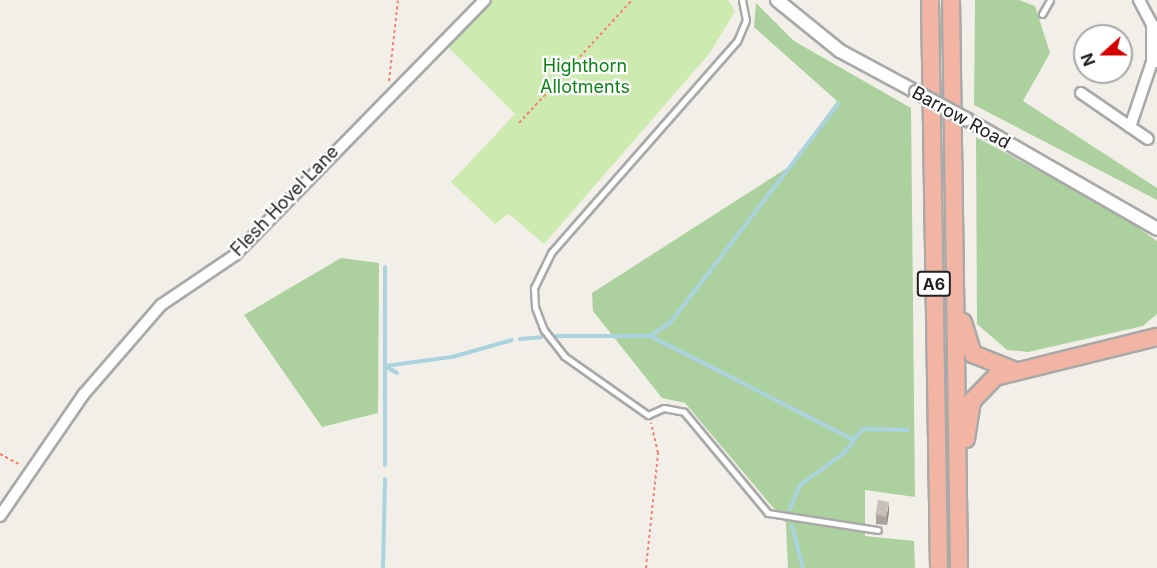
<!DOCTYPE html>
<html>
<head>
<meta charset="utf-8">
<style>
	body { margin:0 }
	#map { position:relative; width:1157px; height:568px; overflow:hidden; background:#f2efe9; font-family:Inter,sans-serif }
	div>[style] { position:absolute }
	.grass>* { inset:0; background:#cdebb0 }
	.forest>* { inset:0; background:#add19e }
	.stream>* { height:4px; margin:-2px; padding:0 2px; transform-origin:2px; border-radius:2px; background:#aad3df }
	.path>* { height:2px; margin-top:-1px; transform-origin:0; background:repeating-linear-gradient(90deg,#fa8072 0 3px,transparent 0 6px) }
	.roads { filter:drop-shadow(2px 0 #a9a9a9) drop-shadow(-2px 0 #a9a9a9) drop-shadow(0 2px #a9a9a9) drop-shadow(0 -2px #a9a9a9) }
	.service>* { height:5px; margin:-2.5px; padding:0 2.5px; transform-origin:2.5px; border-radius:2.5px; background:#fff }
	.minor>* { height:10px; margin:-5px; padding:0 5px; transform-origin:5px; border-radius:5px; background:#fff }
	.tertiary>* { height:12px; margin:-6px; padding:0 6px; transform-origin:6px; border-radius:6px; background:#fff }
	.trunk>* { height:16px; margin:-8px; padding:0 8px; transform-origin:8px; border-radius:8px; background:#f2b4a3 }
	.bridges { filter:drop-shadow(2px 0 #a9a9a9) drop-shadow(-2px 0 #a9a9a9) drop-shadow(0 2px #a9a9a9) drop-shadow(0 -2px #a9a9a9) }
	.tertiary-bridge>* { height:12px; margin:-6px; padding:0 6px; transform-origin:6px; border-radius:6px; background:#fff }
	.wall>* { inset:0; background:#aba49e }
	.shaded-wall>* { inset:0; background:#8b8681 }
	.building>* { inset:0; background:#c7bfb8; transform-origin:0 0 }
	span { translate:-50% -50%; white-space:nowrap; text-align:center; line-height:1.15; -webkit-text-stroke:4.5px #fff; paint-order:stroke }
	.shield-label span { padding:2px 4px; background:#fff; border:2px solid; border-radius:4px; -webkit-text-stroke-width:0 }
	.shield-label { font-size:16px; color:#222; font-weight:700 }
	.park-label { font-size:18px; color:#0c8416 }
	.street-label { font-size:18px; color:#222 }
	.north { position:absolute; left:1073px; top:24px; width:60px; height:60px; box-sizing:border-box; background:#fff; border:2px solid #a7a7a7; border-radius:50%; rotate:249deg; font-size:16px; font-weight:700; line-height:24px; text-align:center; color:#222 }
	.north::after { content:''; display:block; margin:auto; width:21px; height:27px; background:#d40000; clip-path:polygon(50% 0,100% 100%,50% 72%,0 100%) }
</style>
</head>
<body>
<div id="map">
	<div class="grass">
		<div style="clip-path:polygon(492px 0,728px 0,735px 11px,710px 53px,544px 244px,509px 214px,495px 224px,451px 182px,515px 114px,448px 47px)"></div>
	</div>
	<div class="forest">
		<div style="clip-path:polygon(975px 0,1019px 0,1035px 6px,1050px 53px,1023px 101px,1157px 188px,1157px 200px,974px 105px)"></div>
		<div style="clip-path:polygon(756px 3px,794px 41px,911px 108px,915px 497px,865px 490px,865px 536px,914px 541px,915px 568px,788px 568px,786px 523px,685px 403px,662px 398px,593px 311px,592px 293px,790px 166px,837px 101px,754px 27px)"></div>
		<div style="clip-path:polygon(976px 137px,1116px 212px,1157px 241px,1157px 314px,1143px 326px,1028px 352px,1007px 350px,977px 324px)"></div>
		<div style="clip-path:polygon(341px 258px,379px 263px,378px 413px,322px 427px,244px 315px)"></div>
	</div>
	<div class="stream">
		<div style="left:385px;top:267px;width:198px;rotate:90deg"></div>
		<div style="left:556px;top:336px;width:94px"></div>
		<div style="left:650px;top:336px;width:24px;rotate:-33deg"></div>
		<div style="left:670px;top:323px;width:277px;rotate:-52.5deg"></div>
		<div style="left:650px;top:336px;width:229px;rotate:27deg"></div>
		<div style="left:520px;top:339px;width:21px;rotate:-5deg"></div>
		<div style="left:397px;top:373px;width:14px;rotate:-150deg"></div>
		<div style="left:385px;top:366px;width:68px;rotate:-7.7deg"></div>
		<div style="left:452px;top:357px;width:62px;rotate:-15.8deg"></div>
		<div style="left:790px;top:509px;width:26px;rotate:-67deg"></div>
		<div style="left:800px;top:485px;width:54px;rotate:-36deg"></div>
		<div style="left:844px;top:453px;width:31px;rotate:-52deg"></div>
		<div style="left:863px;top:429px;width:45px;rotate:1.3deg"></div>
		<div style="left:792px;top:526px;width:43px;rotate:75.3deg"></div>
		<div style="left:383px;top:568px;width:89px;rotate:-88.7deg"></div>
	</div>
	<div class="path">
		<div style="left:389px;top:81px;width:81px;rotate:-83.7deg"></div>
		<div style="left:519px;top:123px;width:167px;rotate:-47.4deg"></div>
		<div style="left:0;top:454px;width:24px;rotate:28deg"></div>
		<div style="left:646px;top:568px;width:116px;rotate:-84deg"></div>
		<div style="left:658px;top:453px;width:31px;rotate:-103deg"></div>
	</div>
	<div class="roads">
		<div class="service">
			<div style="left:742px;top:0;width:20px;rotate:79deg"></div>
			<div style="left:746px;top:20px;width:23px;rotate:113deg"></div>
			<div style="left:737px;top:41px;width:282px;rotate:131.3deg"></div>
			<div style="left:551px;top:253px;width:39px;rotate:116deg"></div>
			<div style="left:534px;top:288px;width:19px;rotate:87deg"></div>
			<div style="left:535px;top:307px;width:25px;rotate:69deg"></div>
			<div style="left:544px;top:330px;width:33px;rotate:52deg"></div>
			<div style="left:564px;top:356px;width:103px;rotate:35.1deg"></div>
			<div style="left:648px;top:415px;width:17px;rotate:-24deg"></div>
			<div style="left:664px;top:408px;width:20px;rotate:11deg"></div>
			<div style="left:684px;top:412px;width:131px;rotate:50.3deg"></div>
			<div style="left:768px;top:513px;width:111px;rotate:8.8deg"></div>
			<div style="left:1042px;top:14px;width:16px;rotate:-60deg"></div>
		</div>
		<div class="minor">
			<div style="left:1139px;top:0;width:27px;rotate:62deg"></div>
			<div style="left:1152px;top:24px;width:38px;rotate:90deg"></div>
			<div style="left:1152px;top:62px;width:5px"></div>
			<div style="left:1081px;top:93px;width:81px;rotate:34.5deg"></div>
			<div style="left:1130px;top:127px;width:69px;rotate:-71.3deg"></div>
			<div style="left:0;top:516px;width:148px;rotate:-55.5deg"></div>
			<div style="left:84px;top:394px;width:118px;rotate:-49.1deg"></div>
			<div style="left:161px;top:305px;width:89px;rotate:-34deg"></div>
			<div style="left:235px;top:255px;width:357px;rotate:-45.6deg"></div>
		</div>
		<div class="tertiary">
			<div style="left:777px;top:0;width:81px;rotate:39deg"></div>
			<div style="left:840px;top:51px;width:86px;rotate:28.3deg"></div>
			<div style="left:966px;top:119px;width:220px;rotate:29.9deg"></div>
		</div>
		<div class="trunk">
			<div style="left:930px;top:0;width:568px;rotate:89.09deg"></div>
			<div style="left:951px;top:0;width:568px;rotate:89.19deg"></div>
			<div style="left:963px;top:322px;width:34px;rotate:73deg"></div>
			<div style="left:973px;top:354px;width:43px;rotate:21.8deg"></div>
			<div style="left:966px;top:439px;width:38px;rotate:-81deg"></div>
			<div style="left:972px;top:401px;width:33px;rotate:-46deg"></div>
			<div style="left:995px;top:377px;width:167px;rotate:-13.9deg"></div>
		</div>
	</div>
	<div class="bridges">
		<div class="tertiary-bridge">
			<div style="left:916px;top:92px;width:57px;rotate:28.4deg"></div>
		</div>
	</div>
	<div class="wall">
		<div style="clip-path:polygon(889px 511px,887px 525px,876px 524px,876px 515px)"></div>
	</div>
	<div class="shaded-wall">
		<div style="clip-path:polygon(889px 502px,889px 511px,887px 525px,887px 516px)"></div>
	</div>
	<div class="building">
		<div style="left:878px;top:500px;width:11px;height:15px;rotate:10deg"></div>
	</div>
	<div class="shield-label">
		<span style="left:934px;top:284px">A6</span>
	</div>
	<div class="park-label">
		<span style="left:585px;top:77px">Highthorn<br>Allotments</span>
	</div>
	<div class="street-label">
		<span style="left:961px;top:118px;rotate:29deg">Barrow Road</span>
		<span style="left:285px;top:201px;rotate:-46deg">Flesh Hovel Lane</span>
	</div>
	<div class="north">N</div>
</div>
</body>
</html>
